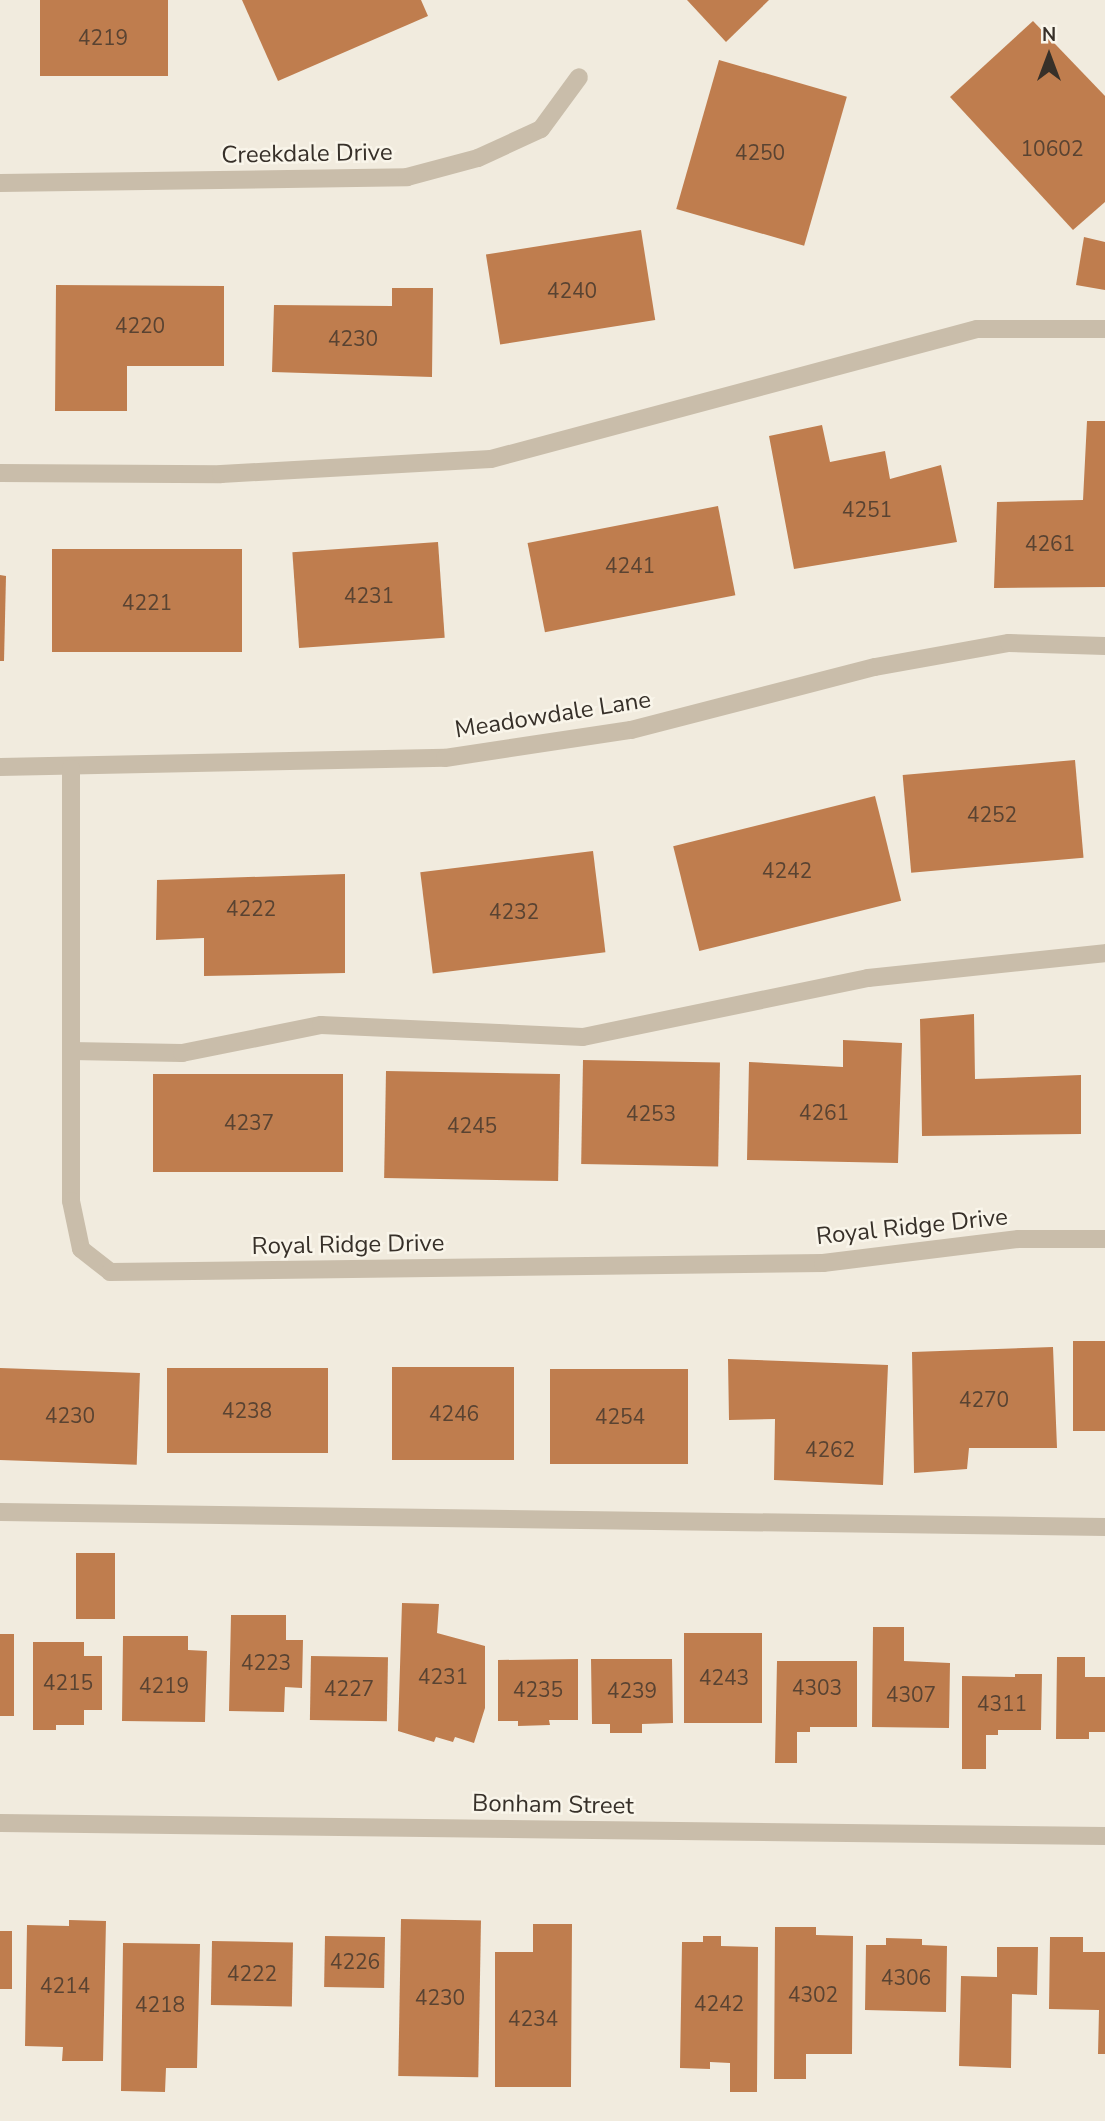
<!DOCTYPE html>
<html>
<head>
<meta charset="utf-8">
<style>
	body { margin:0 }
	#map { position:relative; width:1105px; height:2121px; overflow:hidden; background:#f1ebde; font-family:"Nunito Sans",sans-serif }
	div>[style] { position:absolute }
	.building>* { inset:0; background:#bf7d4e; transform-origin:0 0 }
	.lane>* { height:18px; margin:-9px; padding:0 9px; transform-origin:9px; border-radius:9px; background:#c9bdaa }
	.street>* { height:18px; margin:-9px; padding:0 9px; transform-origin:9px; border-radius:9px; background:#c9bdaa }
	span { translate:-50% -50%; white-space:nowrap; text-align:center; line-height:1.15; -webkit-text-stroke:5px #f9f5ea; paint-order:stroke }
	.number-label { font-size:21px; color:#594332 }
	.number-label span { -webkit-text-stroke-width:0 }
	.street-label { font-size:24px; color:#373029 }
	.north { position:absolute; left:1014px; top:21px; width:70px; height:70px; -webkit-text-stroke:5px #f9f5ea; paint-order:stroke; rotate:0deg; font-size:19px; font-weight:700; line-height:28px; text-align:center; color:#373029 }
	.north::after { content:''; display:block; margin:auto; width:24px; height:32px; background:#373029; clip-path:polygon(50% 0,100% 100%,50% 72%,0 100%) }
</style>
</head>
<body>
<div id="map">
	<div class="building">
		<div style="left:40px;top:0;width:128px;height:76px"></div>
		<div style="clip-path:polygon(242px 0,421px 0,428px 16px,278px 81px)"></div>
		<div style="clip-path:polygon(687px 0,769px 0,726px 42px)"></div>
		<div style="clip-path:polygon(1033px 21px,1105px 96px,1105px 202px,1073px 230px,950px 97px)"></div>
		<div style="left:719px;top:60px;width:133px;height:155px;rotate:16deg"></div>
		<div style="left:641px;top:230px;width:91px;height:157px;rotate:81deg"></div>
		<div style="clip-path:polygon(1084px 237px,1105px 242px,1105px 290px,1076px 285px)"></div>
		<div style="clip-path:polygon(56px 285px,224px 286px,224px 366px,127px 366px,127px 411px,55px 411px)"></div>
		<div style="clip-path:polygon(392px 288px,433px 288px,432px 377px,272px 372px,274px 305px,392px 306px)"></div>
		<div style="clip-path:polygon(1087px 421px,1105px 421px,1105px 587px,994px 588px,997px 502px,1083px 500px)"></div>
		<div style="clip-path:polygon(822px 425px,830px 462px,885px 451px,890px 479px,941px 465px,957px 542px,794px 569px,769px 436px)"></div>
		<div style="left:718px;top:506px;width:91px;height:194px;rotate:79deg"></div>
		<div style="left:438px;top:542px;width:96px;height:146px;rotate:86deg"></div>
		<div style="left:242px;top:549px;width:103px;height:190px;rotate:90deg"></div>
		<div style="clip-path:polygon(0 575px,6px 576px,4px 661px,0 661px)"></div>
		<div style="left:1075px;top:760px;width:98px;height:173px;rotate:85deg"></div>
		<div style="left:875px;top:796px;width:108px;height:208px;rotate:76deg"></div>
		<div style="left:593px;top:851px;width:102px;height:174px;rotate:83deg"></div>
		<div style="clip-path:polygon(345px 874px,345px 973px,204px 976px,204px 938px,156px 940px,157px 880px)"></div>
		<div style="clip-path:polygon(974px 1014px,975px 1079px,1081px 1075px,1081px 1134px,922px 1136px,920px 1019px)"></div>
		<div style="clip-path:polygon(843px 1040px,902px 1043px,898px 1163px,747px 1160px,749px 1062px,843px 1067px)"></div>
		<div style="left:583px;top:1060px;width:137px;height:104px;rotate:1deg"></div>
		<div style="left:386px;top:1071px;width:174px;height:107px;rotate:1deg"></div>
		<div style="left:153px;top:1074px;width:190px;height:98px"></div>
		<div style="left:1073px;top:1341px;width:32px;height:90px"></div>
		<div style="clip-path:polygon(1053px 1347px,1057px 1448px,969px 1448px,967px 1469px,914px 1473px,912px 1352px)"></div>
		<div style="clip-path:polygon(728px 1359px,888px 1365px,883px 1485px,774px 1480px,775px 1419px,729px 1420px)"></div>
		<div style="left:392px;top:1367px;width:122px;height:93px"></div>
		<div style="left:0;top:1368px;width:140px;height:92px;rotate:2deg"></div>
		<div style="left:167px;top:1368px;width:161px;height:85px"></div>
		<div style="left:550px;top:1369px;width:138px;height:95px"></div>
		<div style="left:76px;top:1553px;width:39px;height:66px"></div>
		<div style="clip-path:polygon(402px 1603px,439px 1604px,437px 1633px,485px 1646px,485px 1708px,474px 1743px,455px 1737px,453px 1742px,436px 1737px,434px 1742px,398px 1731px)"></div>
		<div style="clip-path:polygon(231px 1615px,286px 1615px,286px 1640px,303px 1640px,302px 1688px,285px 1687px,284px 1712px,229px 1711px)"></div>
		<div style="clip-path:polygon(873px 1627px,904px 1627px,904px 1661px,950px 1663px,949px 1728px,872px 1727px)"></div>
		<div style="left:684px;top:1633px;width:78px;height:90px"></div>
		<div style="left:0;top:1634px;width:14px;height:82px"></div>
		<div style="clip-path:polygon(123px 1636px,188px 1636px,188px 1650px,207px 1651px,205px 1722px,122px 1721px)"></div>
		<div style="clip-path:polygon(33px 1642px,84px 1642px,84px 1656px,102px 1656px,102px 1710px,84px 1710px,84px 1725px,56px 1725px,56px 1730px,33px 1730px)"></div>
		<div style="left:311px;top:1656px;width:77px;height:64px;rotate:1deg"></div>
		<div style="clip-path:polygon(1057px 1657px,1085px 1657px,1085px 1677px,1105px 1677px,1105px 1732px,1089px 1732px,1089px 1739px,1056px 1739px)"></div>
		<div style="clip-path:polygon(578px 1659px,578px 1720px,549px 1720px,550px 1725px,518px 1726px,518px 1721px,498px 1721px,498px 1660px)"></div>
		<div style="clip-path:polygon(591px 1659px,672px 1659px,673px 1723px,642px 1724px,642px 1733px,610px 1733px,610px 1724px,592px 1724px)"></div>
		<div style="clip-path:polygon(777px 1661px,857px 1661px,857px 1727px,810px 1727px,810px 1732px,797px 1732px,797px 1763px,775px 1763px)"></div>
		<div style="clip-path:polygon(1015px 1674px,1042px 1674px,1041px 1730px,998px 1730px,998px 1735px,986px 1735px,986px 1769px,962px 1769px,962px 1676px,1015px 1677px)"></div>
		<div style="left:401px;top:1919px;width:80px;height:157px;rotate:1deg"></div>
		<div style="clip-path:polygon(69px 1920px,106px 1921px,103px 2061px,62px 2061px,63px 2047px,25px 2046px,27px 1925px,69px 1926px)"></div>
		<div style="clip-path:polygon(533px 1924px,572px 1924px,571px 2087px,495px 2087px,495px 1952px,533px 1952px)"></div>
		<div style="clip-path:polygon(775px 1927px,816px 1927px,816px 1935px,853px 1936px,852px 2054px,806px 2054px,806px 2079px,774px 2079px)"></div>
		<div style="left:0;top:1931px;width:12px;height:58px"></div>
		<div style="left:325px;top:1936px;width:60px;height:51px;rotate:1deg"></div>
		<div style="clip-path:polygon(703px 1936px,721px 1936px,721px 1946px,758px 1947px,757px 2092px,730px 2092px,730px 2063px,710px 2062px,710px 2069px,680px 2068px,682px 1942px,703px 1942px)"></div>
		<div style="clip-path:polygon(1050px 1937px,1083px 1937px,1083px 1952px,1105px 1952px,1105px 2054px,1098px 2054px,1099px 2010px,1049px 2009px)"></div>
		<div style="clip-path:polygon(886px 1938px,922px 1939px,922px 1945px,947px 1946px,946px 2012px,865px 2010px,866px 1945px,886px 1945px)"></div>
		<div style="left:212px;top:1941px;width:81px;height:64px;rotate:1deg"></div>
		<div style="clip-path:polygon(123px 1943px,200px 1944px,197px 2068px,166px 2068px,165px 2092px,121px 2091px)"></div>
		<div style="clip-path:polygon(997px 1947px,1038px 1947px,1037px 1995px,1012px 1994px,1011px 2068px,959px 2066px,961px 1976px,997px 1977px)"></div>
	</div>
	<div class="lane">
		<div style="left:0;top:473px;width:221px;rotate:0.3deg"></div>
		<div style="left:221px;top:474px;width:270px;rotate:-3.2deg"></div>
		<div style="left:491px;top:459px;width:503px;rotate:-14.98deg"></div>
		<div style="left:977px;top:329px;width:128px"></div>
		<div style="left:71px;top:1051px;width:111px;rotate:1deg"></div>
		<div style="left:182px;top:1053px;width:142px;rotate:-11.4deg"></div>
		<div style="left:321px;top:1025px;width:262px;rotate:2.6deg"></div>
		<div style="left:583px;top:1037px;width:291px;rotate:-11.7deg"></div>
		<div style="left:868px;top:978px;width:238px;rotate:-6deg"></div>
		<div style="left:0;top:1512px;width:1105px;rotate:0.78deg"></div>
	</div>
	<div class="street">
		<div style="left:0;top:183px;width:407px;rotate:-0.8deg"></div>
		<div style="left:407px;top:177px;width:73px;rotate:-15deg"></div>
		<div style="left:478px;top:158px;width:69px;rotate:-24.7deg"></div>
		<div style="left:541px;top:129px;width:64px;rotate:-53.8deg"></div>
		<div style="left:0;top:767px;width:445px;rotate:-1.2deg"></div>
		<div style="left:445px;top:758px;width:188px;rotate:-8.6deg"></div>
		<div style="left:631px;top:730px;width:252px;rotate:-14.5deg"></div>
		<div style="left:875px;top:667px;width:136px;rotate:-10.2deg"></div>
		<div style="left:1009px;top:643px;width:96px;rotate:1.8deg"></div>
		<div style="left:71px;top:768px;width:433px;rotate:90deg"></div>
		<div style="left:71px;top:1201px;width:49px;rotate:78.2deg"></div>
		<div style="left:81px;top:1249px;width:37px;rotate:38deg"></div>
		<div style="left:110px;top:1272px;width:713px;rotate:-0.72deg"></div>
		<div style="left:823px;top:1263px;width:197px;rotate:-7deg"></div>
		<div style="left:1019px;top:1239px;width:86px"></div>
		<div style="left:0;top:1823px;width:1105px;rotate:0.67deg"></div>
	</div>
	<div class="number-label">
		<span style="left:103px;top:38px">4219</span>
		<span style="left:1052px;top:149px">10602</span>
		<span style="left:760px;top:153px">4250</span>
		<span style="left:572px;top:291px">4240</span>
		<span style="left:140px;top:326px">4220</span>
		<span style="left:353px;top:339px">4230</span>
		<span style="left:867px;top:510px">4251</span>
		<span style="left:1050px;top:544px">4261</span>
		<span style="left:630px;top:566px">4241</span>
		<span style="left:369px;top:596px">4231</span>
		<span style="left:147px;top:603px">4221</span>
		<span style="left:992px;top:815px">4252</span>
		<span style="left:787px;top:871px">4242</span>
		<span style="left:251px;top:909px">4222</span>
		<span style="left:514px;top:912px">4232</span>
		<span style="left:824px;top:1113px">4261</span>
		<span style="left:651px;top:1114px">4253</span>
		<span style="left:249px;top:1123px">4237</span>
		<span style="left:472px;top:1126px">4245</span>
		<span style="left:984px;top:1400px">4270</span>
		<span style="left:247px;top:1411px">4238</span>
		<span style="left:454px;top:1414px">4246</span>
		<span style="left:70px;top:1416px">4230</span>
		<span style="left:620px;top:1417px">4254</span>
		<span style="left:830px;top:1450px">4262</span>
		<span style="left:266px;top:1663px">4223</span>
		<span style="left:443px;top:1677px">4231</span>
		<span style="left:724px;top:1678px">4243</span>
		<span style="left:68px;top:1683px">4215</span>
		<span style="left:164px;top:1686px">4219</span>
		<span style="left:817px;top:1688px">4303</span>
		<span style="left:349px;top:1689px">4227</span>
		<span style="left:538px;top:1690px">4235</span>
		<span style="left:632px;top:1691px">4239</span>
		<span style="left:911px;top:1695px">4307</span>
		<span style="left:1002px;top:1704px">4311</span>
		<span style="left:355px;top:1962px">4226</span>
		<span style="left:252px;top:1974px">4222</span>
		<span style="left:906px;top:1978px">4306</span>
		<span style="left:65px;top:1986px">4214</span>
		<span style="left:813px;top:1995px">4302</span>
		<span style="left:440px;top:1998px">4230</span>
		<span style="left:719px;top:2004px">4242</span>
		<span style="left:160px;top:2005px">4218</span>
		<span style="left:533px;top:2019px">4234</span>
	</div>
	<div class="street-label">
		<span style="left:307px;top:154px;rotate:-1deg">Creekdale Drive</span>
		<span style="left:553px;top:715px;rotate:-9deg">Meadowdale Lane</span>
		<span style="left:912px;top:1227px;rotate:-6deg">Royal Ridge Drive</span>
		<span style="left:348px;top:1245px;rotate:-1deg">Royal Ridge Drive</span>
		<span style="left:553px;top:1805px;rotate:1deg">Bonham Street</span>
	</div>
	<div class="north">N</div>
</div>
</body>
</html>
